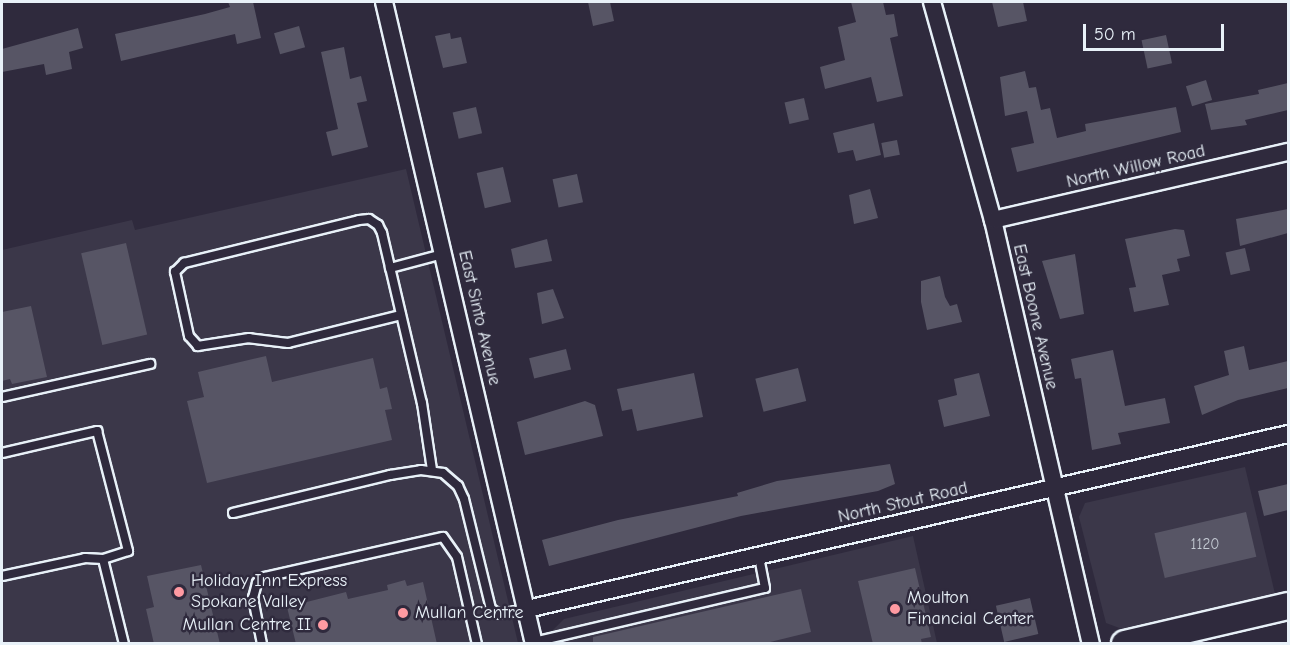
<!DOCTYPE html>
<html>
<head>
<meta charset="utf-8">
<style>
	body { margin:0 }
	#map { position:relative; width:1290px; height:645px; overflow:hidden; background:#2f2a3d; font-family:"Comic Neue",sans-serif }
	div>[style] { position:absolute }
	.built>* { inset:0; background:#3b3749 }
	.building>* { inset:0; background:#575565; transform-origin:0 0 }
	.roads { filter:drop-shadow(2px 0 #e8f1f8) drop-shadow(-2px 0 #e8f1f8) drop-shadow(0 2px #e8f1f8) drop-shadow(0 -2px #e8f1f8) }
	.lane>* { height:8px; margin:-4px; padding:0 4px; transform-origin:4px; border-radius:4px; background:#2f2a3d }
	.street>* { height:16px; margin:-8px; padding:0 8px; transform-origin:8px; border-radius:8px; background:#2f2a3d }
	.primary>* { height:26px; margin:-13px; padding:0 13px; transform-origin:13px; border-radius:13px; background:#2f2a3d }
	.dots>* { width:16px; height:16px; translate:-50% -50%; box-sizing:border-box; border:3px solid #2f2a3d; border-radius:50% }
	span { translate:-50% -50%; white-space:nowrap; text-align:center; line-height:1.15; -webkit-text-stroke:5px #2f2a3d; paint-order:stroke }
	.number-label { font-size:15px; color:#c4cad3 }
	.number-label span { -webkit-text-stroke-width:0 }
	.street-label { font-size:18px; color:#e8f1f8 }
	.poi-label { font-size:18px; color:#e8f1f8 }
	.left { translate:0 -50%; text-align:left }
	.right { translate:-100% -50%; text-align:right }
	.frame { position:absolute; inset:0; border:3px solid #e8f1f8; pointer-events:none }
	.scale { position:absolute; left:1083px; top:24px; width:141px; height:27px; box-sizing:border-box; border:3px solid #e8f1f8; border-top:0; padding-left:8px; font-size:18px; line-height:21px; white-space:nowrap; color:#e8f1f8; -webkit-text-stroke:4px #2f2a3d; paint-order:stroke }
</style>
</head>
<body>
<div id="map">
	<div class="built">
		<div style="clip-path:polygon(406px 169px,518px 643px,2px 643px,2px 250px,132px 220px,135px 230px)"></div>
		<div style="clip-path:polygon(1245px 467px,1275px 594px,1122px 629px,1106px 623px,1079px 517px,1085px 503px)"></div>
		<div style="clip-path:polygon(913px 536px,937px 643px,552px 644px,552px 631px,564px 619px)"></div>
	</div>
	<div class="building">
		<div style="clip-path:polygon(228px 2px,253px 2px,261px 38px,237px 44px,235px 34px,121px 61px,115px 34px,205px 14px,230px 7px)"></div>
		<div style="clip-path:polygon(588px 2px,610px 2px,614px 21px,593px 26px)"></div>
		<div style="clip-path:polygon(851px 2px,883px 2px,886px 15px,894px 14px,898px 36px,890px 38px,903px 96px,877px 102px,871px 77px,825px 89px,820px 67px,845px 60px,838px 27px,856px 22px)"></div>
		<div style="clip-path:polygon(992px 2px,1023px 2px,1027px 21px,998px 27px)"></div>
		<div style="left:299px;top:26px;width:22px;height:26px;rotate:74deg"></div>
		<div style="clip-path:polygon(78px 28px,83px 48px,69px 52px,72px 69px,46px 75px,44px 64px,2px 72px,2px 49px)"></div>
		<div style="clip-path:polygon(450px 33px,451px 39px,461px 37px,467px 63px,443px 68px,435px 36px)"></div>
		<div style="left:1166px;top:35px;width:29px;height:25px;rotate:78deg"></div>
		<div style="clip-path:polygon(344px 47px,350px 79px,361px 76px,367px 101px,357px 103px,368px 147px,332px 156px,326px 132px,338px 129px,321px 52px)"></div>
		<div style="clip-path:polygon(1025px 71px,1029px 88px,1036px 87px,1041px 110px,1050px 108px,1057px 138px,1086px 131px,1085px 124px,1176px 107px,1181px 132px,1017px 172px,1011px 148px,1034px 143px,1027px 111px,1005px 116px,1000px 77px)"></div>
		<div style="left:1206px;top:80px;width:21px;height:21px;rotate:73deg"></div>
		<div style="clip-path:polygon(1288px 83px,1288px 110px,1245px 120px,1247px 125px,1211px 130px,1205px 104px,1259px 94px,1258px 90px)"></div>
		<div style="left:804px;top:98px;width:22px;height:20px;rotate:77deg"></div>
		<div style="left:476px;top:107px;width:27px;height:24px;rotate:77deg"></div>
		<div style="clip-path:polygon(874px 123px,881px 155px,856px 161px,853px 150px,838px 153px,833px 133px)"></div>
		<div style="left:897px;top:140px;width:15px;height:16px;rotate:79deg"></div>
		<div style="left:503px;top:167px;width:36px;height:27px;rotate:77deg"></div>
		<div style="left:577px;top:174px;width:29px;height:25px;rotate:78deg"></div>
		<div style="clip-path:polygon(870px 189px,878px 218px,854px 224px,849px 195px)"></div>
		<div style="clip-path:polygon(1288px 209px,1288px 233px,1240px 246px,1236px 219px)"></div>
		<div style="clip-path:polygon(1175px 229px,1184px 230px,1190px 256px,1177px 259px,1180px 271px,1162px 275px,1169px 305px,1134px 312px,1129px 288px,1136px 287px,1125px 239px)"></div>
		<div style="clip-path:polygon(547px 239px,552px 261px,515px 268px,511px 249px)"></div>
		<div style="left:126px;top:243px;width:94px;height:46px;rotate:77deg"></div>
		<div style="left:1245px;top:248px;width:23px;height:20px;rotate:77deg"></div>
		<div style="clip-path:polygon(1075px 254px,1084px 314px,1060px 319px,1042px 261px)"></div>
		<div style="clip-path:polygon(940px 276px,945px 297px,950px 306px,957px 304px,962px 322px,927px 330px,921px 302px,921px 281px)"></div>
		<div style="clip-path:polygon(553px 289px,564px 318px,542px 324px,537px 293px)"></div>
		<div style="clip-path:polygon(31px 306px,47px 377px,12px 384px,10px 379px,2px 381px,2px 312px)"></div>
		<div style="clip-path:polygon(1244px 346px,1249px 370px,1288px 361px,1288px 388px,1238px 400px,1202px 415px,1194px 386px,1229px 375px,1224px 351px)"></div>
		<div style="left:566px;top:349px;width:21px;height:38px;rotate:76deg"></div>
		<div style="clip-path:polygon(1113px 350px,1125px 406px,1165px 398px,1170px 423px,1118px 433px,1121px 444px,1092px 450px,1081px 378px,1075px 379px,1071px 359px)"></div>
		<div style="clip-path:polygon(266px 356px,272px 382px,373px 358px,380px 389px,387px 387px,392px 409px,385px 410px,392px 440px,207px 483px,187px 401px,204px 397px,198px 372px)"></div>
		<div style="left:798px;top:368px;width:34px;height:44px;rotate:76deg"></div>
		<div style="clip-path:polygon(694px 373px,703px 417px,637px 431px,632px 409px,622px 411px,617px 389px)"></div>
		<div style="clip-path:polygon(979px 373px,990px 416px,944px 427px,938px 400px,957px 395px,954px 379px)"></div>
		<div style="clip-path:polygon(585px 401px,595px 405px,603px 436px,525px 455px,517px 422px)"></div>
		<div style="clip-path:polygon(890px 464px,895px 484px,878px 491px,741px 516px,549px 566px,542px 540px,618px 520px,738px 496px,737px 493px,777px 481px)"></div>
		<div style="clip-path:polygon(1288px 484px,1288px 510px,1264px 516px,1258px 491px)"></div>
		<div style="left:1246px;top:512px;width:46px;height:94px;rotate:77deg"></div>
		<div style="clip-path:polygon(201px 565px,220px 644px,154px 644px,146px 609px,154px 607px,147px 576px)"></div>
		<div style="clip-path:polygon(915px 568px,931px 637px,921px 639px,922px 644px,873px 644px,858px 581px)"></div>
		<div style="clip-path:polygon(405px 580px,407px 586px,423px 582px,437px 644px,296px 644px,287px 607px,346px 592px,348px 599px,388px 590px,387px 585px)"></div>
		<div style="clip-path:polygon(801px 589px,811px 632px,762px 644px,593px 644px,593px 637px)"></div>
		<div style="left:1030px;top:598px;width:37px;height:35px;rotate:77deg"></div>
	</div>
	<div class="roads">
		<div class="lane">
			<div style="left:390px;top:268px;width:55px;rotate:-14.8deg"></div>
			<div style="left:401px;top:315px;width:116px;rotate:166.1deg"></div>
			<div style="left:288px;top:343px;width:39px;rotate:-173deg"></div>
			<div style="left:249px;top:338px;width:52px;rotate:171.1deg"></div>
			<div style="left:198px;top:346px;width:13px;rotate:-132deg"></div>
			<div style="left:189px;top:336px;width:66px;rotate:-102.3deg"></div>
			<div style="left:175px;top:272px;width:13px;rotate:-45deg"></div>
			<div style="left:184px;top:263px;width:180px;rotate:-13.8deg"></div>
			<div style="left:359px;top:220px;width:10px;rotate:-6deg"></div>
			<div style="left:369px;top:219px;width:11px;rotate:34deg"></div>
			<div style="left:378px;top:225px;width:9px;rotate:63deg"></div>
			<div style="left:382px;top:233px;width:175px;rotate:76.8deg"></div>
			<div style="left:422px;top:403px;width:68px;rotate:81.5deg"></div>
			<div style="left:2px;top:397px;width:152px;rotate:-12.6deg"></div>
			<div style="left:2px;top:453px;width:98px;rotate:-13deg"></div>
			<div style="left:97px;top:431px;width:124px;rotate:75.5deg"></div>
			<div style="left:128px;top:551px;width:26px;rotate:162deg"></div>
			<div style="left:233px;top:513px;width:162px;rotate:-13.6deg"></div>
			<div style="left:390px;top:475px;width:31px;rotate:-9deg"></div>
			<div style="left:421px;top:470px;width:22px;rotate:8deg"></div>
			<div style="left:443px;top:473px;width:20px;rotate:41deg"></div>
			<div style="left:458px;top:486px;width:14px;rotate:65deg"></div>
			<div style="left:464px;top:499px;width:113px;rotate:76.2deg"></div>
			<div style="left:491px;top:609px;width:9px;rotate:32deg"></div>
			<div style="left:499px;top:614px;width:27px;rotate:-10deg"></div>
			<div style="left:2px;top:576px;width:85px;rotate:-12.2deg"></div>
			<div style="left:85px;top:558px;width:18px;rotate:3deg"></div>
			<div style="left:103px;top:559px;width:88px;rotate:76.1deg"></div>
			<div style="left:534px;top:642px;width:237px;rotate:-13.2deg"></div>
			<div style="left:765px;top:588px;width:33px;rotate:-101deg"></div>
			<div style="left:262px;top:644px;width:47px;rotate:-101.1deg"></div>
			<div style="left:253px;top:598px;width:16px;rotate:-75deg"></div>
			<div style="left:257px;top:583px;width:10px;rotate:-37deg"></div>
			<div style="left:265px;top:577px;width:182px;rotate:-12.7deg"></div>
			<div style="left:443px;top:537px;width:24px;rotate:55deg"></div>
			<div style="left:457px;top:557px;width:89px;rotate:77.1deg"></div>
		</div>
		<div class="street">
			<div style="left:384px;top:2px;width:659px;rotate:76.85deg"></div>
			<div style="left:932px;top:2px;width:226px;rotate:74.4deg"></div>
			<div style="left:993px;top:220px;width:435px;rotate:77deg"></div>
			<div style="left:993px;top:220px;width:303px;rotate:-13deg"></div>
			<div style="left:527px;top:609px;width:781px;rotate:-12.95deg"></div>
		</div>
		<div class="primary">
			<div style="left:1125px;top:644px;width:167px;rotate:-13.1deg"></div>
		</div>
	</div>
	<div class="dots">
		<div style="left:179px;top:592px;background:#ff9aa2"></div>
		<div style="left:895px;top:609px;background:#ff9aa2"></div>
		<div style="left:403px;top:613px;background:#ff9aa2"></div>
		<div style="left:323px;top:625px;background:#ff9aa2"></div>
	</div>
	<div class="number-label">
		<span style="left:1205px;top:545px">1120</span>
	</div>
	<div class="street-label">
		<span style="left:1136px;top:167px;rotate:-13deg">North Willow Road</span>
		<span style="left:1035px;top:317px;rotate:77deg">East Boone Avenue</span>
		<span style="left:479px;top:318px;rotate:77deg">East Sinto Avenue</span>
		<span style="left:903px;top:503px;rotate:-13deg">North Stout Road</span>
	</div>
	<div class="poi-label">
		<span class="left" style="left:191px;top:592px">Holiday Inn Express<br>Spokane Valley</span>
		<span class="left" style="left:907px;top:609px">Moulton<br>Financial Center</span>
		<span class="left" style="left:415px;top:613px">Mullan Centre</span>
		<span class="right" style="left:311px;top:625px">Mullan Centre II</span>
	</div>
	<div class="frame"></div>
	<div class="scale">50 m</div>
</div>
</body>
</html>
